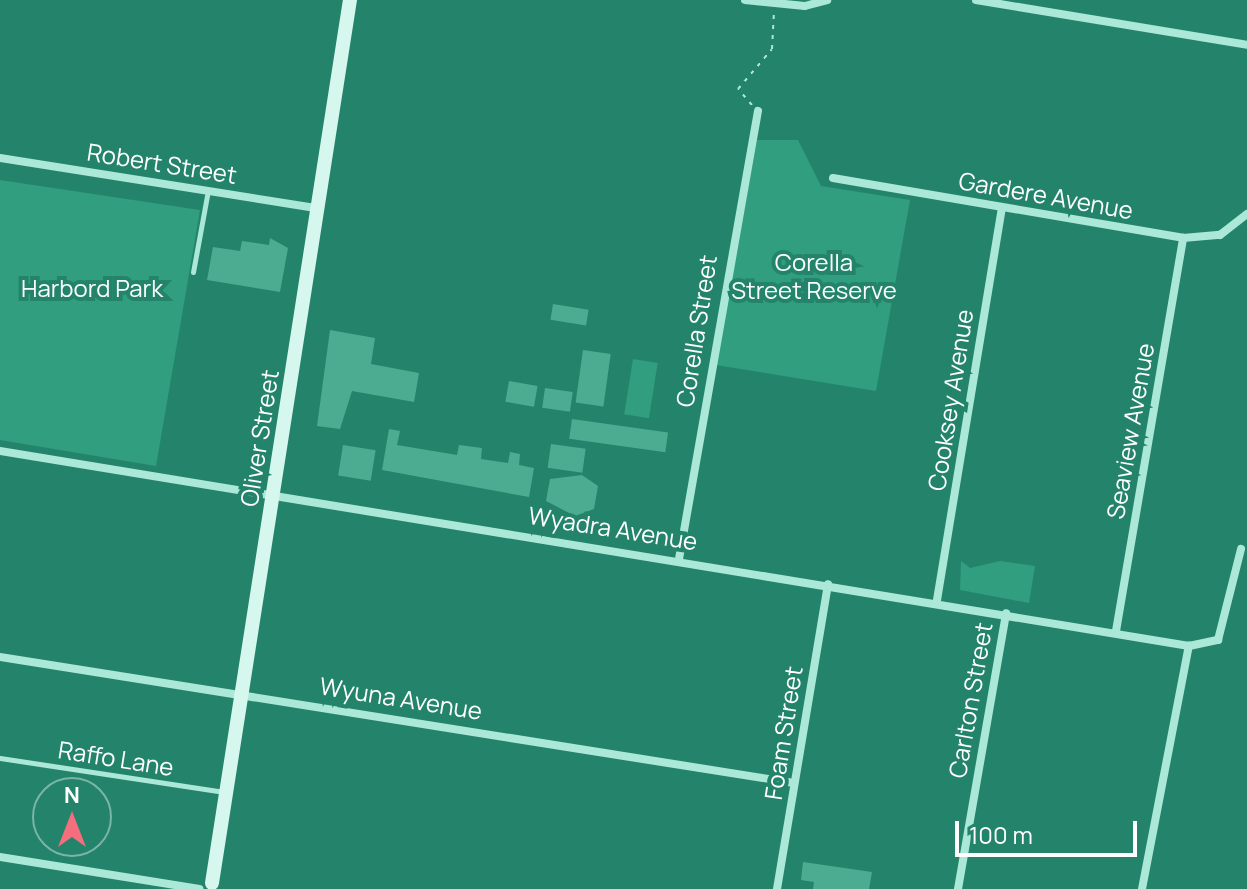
<!DOCTYPE html>
<html>
<head>
<meta charset="utf-8">
<style>
	body { margin:0 }
	#map { position:relative; width:1247px; height:889px; overflow:hidden; background:#23846b; font-family:Manrope,sans-serif }
	div>[style] { position:absolute }
	.green>* { inset:0; background:#309e7f; transform-origin:0 0 }
	.building>* { inset:0; background:#4bac92; transform-origin:0 0 }
	.path>* { height:2px; margin-top:-1px; transform-origin:0; background:repeating-linear-gradient(90deg,#ace8d8 0 4px,transparent 0 10px) }
	.lane>* { height:5px; margin:-2.5px; padding:0 2.5px; transform-origin:2.5px; border-radius:2.5px; background:#ace8d8 }
	.street>* { height:8px; margin:-4px; padding:0 4px; transform-origin:4px; border-radius:4px; background:#ace8d8 }
	.secondary>* { height:14px; margin:-7px; padding:0 7px; transform-origin:7px; border-radius:7px; background:#d6f7ee }
	span { translate:-50% -50%; white-space:nowrap; text-align:center; line-height:1.15; -webkit-text-stroke:8px #23846b; paint-order:stroke }
	.street-label { font-size:24px; color:#fff }
	.park-label { font-size:24px; color:#fafefd }
	.north { position:absolute; left:32px; top:777px; width:80px; height:80px; box-sizing:border-box; background:#23846b; border:2px solid #7bb5a6; border-radius:50%; rotate:0deg; font-size:22px; font-weight:700; line-height:32px; text-align:center; color:#fff }
	.north::after { content:''; display:block; margin:auto; width:28px; height:36px; background:#f46e7d; clip-path:polygon(50% 0,100% 100%,50% 72%,0 100%) }
	.scale { position:absolute; left:955px; top:821px; width:182px; height:36px; box-sizing:border-box; border:4px solid #fff; border-top:0; padding-left:10px; font-size:24px; line-height:28px; white-space:nowrap; color:#fff; -webkit-text-stroke:6px #23846b; paint-order:stroke }
</style>
</head>
<body>
<div id="map">
	<div class="green">
		<div style="clip-path:polygon(757px 140px,798px 140px,821px 186px,910px 200px,876px 391px,716px 365px)"></div>
		<div style="clip-path:polygon(0 180px,200px 210px,156px 466px,0 440px)"></div>
		<div style="left:633px;top:359px;width:25px;height:56px;rotate:9deg"></div>
		<div style="clip-path:polygon(961px 561px,970px 568px,1000px 561px,1035px 566px,1029px 603px,960px 590px)"></div>
	</div>
	<div class="building">
		<div style="clip-path:polygon(270px 238px,288px 248px,280px 292px,207px 280px,213px 247px,240px 251px,242px 241px,269px 245px)"></div>
		<div style="left:553px;top:304px;width:36px;height:16px;rotate:9deg"></div>
		<div style="clip-path:polygon(330px 330px,375px 338px,371px 364px,419px 373px,414px 402px,352px 391px,340px 429px,317px 426px)"></div>
		<div style="left:583px;top:350px;width:28px;height:53px;rotate:8deg"></div>
		<div style="left:509px;top:381px;width:29px;height:21px;rotate:10deg"></div>
		<div style="left:545px;top:388px;width:28px;height:20px;rotate:8deg"></div>
		<div style="left:572px;top:419px;width:97px;height:20px;rotate:8deg"></div>
		<div style="clip-path:polygon(389px 429px,400px 431px,397px 445px,457px 455px,459px 445px,482px 448px,481px 459px,508px 463px,510px 452px,520px 454px,519px 465px,534px 468px,529px 497px,382px 470px)"></div>
		<div style="left:551px;top:444px;width:35px;height:24px;rotate:8deg"></div>
		<div style="left:343px;top:445px;width:33px;height:31px;rotate:9deg"></div>
		<div style="clip-path:polygon(582px 475px,598px 486px,594px 509px,575px 516px,546px 501px,550px 479px)"></div>
		<div style="clip-path:polygon(803px 862px,872px 872px,869px 889px,813px 889px,814px 882px,801px 880px)"></div>
	</div>
	<div class="path">
		<div style="left:752px;top:105px;width:21px;rotate:-131deg"></div>
		<div style="left:738px;top:89px;width:52px;rotate:-49.6deg"></div>
		<div style="left:772px;top:49px;width:36px;rotate:-87deg"></div>
	</div>
	<div class="lane">
		<div style="left:193px;top:272px;width:83px;rotate:-79.6deg"></div>
		<div style="left:0;top:758px;width:227px;rotate:8.6deg"></div>
	</div>
	<div class="street">
		<div style="left:745px;top:0;width:60px;rotate:5.7deg"></div>
		<div style="left:805px;top:6px;width:23px;rotate:-15deg"></div>
		<div style="left:976px;top:0;width:275px;rotate:9.4deg"></div>
		<div style="left:0;top:158px;width:321px;rotate:9deg"></div>
		<div style="left:833px;top:178px;width:355px;rotate:9.7deg"></div>
		<div style="left:1183px;top:238px;width:37px;rotate:-5deg"></div>
		<div style="left:1220px;top:235px;width:34px;rotate:-38deg"></div>
		<div style="left:0;top:451px;width:1205px;rotate:9.31deg"></div>
		<div style="left:1189px;top:646px;width:30px;rotate:-12deg"></div>
		<div style="left:1218px;top:640px;width:94px;rotate:-75.8deg"></div>
		<div style="left:679px;top:559px;width:455px;rotate:-80deg"></div>
		<div style="left:937px;top:600px;width:398px;rotate:-80.6deg"></div>
		<div style="left:1116px;top:631px;width:399px;rotate:-80.3deg"></div>
		<div style="left:0;top:657px;width:804px;rotate:9.02deg"></div>
		<div style="left:0;top:857px;width:202px;rotate:9.1deg"></div>
		<div style="left:777px;top:889px;width:309px;rotate:-80.5deg"></div>
		<div style="left:958px;top:889px;width:280px;rotate:-80.1deg"></div>
		<div style="left:1142px;top:889px;width:248px;rotate:-79.1deg"></div>
	</div>
	<div class="secondary">
		<div style="left:212px;top:883px;width:894px;rotate:-81.12deg"></div>
	</div>
	<div class="street-label">
		<span style="left:162px;top:163px;rotate:9deg">Robert Street</span>
		<span style="left:1046px;top:195px;rotate:10deg">Gardere Avenue</span>
		<span style="left:696px;top:331px;rotate:-81deg">Corella Street</span>
		<span style="left:950px;top:400px;rotate:-81deg">Cooksey Avenue</span>
		<span style="left:1130px;top:431px;rotate:-80deg">Seaview Avenue</span>
		<span style="left:259px;top:438px;rotate:-81deg">Oliver Street</span>
		<span style="left:613px;top:528px;rotate:9deg">Wyadra Avenue</span>
		<span style="left:401px;top:698px;rotate:9deg">Wyuna Avenue</span>
		<span style="left:970px;top:700px;rotate:-80deg">Carlton Street</span>
		<span style="left:783px;top:733px;rotate:-81deg">Foam Street</span>
		<span style="left:116px;top:758px;rotate:9deg">Raffo Lane</span>
	</div>
	<div class="park-label">
		<span style="left:814px;top:276px">Corella<br>Street Reserve</span>
		<span style="left:92px;top:288px">Harbord Park</span>
	</div>
	<div class="north">N</div>
	<div class="scale">100 m</div>
</div>
</body>
</html>
